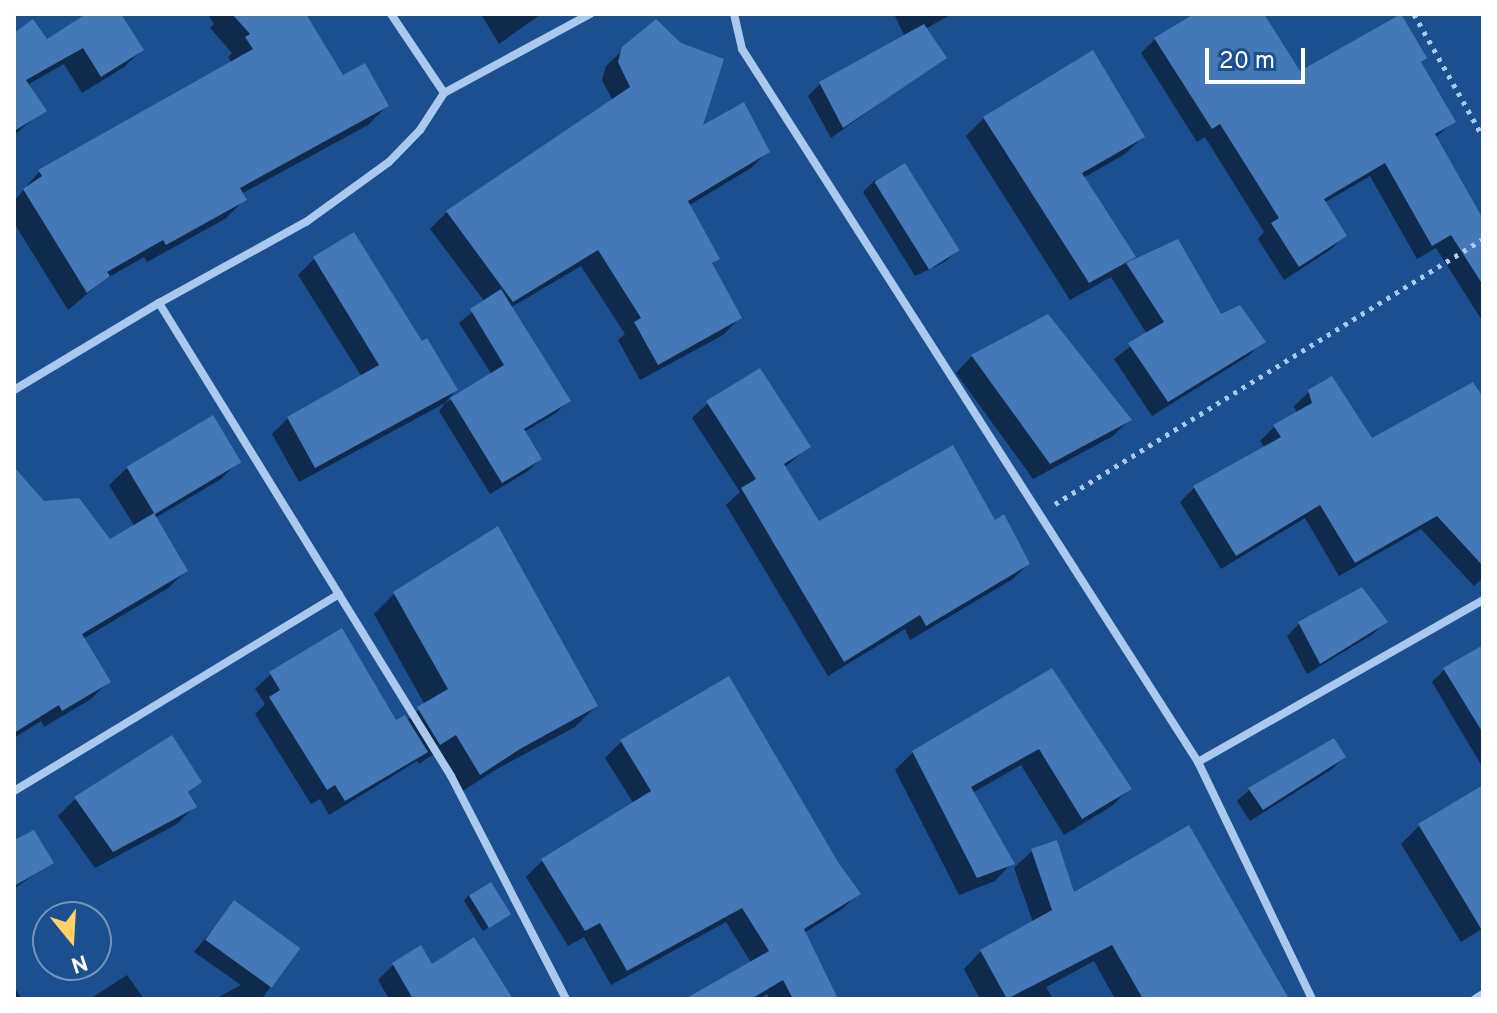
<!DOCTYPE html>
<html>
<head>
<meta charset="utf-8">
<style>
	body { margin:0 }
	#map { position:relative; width:1497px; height:1013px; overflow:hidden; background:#1b4f8f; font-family:Overpass,sans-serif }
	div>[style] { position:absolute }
	.shadow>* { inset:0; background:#0007 }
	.building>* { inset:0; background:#4478b7; transform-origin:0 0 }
	.path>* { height:5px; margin-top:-2.5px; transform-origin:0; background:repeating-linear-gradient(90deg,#a9c9ee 0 4px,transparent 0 10px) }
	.street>* { height:8px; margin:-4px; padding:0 4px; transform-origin:4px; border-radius:4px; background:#a9c9ee }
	span { translate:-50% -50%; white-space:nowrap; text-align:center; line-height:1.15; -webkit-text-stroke:6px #1b4f8f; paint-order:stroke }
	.frame { position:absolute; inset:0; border:16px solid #fff; pointer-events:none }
	.north { position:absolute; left:32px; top:901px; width:80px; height:80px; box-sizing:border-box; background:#1b4f8f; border:2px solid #7695bc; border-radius:50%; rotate:162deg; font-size:22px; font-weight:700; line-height:32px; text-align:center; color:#fff }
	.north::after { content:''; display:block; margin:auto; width:28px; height:36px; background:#ffd166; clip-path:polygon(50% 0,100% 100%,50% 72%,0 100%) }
	.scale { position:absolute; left:1205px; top:48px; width:100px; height:36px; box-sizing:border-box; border:4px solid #fff; border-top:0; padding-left:10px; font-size:24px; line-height:28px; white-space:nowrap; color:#fff; -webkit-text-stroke:6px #1b4f8f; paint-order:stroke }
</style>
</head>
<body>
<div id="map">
	<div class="shadow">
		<div style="clip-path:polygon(90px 14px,119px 14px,142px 50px,124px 67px,82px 93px,64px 64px,27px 85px,44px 110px,14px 135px,14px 35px,46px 42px)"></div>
		<div style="clip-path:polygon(208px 14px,303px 14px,343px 78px,387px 106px,368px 125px,241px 194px,244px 200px,225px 219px,147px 262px,144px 257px,104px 280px,68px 310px,14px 223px,14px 201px,39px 172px,232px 63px,228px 57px,232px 53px,210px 28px,214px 24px)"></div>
		<div style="clip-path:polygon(481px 14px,541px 14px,499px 44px)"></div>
		<div style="clip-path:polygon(894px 14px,952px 14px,925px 29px,944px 57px,831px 138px,808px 96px,820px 84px,905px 37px)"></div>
		<div style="clip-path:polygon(1198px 14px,1262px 14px,1300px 73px,1419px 64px,1453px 122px,1435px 138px,1483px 223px,1483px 322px,1436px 248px,1417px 259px,1370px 176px,1324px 203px,1345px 236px,1330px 250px,1284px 280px,1258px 239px,1264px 232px,1205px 137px,1197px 142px,1141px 53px,1155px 39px)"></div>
		<div style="clip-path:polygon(624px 49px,700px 129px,768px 151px,751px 168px,688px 206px,717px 259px,711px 265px,740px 318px,723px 335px,640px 380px,618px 340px,625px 334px,581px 266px,510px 308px,568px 401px,556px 413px,524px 432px,540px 459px,528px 471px,490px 494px,439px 411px,445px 403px,492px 375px,459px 323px,485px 302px,430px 229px,447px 212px,613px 101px,602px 80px,606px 66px)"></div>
		<div style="clip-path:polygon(984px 118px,1143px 137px,1125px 154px,1083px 178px,1134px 256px,1126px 264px,1177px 241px,1220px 317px,1263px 341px,1248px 356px,1152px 416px,1114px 359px,1147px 334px,1111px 277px,1070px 300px,966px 136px)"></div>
		<div style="clip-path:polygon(875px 180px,957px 251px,945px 262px,915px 276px,863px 192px)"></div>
		<div style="clip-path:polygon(353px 235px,421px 344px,456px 390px,445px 403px,299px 482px,272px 434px,288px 418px,362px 377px,298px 275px,314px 259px)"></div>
		<div style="clip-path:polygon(1048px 317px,1129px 420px,1113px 436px,1033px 479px,956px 373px,972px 356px)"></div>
		<div style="clip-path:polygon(1309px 392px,1372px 440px,1483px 402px,1483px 578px,1474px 586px,1421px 529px,1339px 576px,1305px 518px,1221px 569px,1180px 502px,1194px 488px,1265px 448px,1260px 441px,1275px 426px,1297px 414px,1294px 406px)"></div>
		<div style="clip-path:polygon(708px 403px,808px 447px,784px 468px,819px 524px,994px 522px,1028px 564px,1013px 579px,910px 640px,905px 629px,828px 676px,726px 505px,740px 492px,692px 418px)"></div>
		<div style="clip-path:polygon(238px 462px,221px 479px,155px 518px,186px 571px,168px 588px,83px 639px,108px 682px,91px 699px,44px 727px,41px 721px,14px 738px,14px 470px,44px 503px,109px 542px,135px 527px,109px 485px,127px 468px)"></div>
		<div style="clip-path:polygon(394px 594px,596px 706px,575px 727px,497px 769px,458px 794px,434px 754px,419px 764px,417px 761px,329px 815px,320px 799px,311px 804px,255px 714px,265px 704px,255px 689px,271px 674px,396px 722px,406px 721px,425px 705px,374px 614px)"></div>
		<div style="clip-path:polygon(1385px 622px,1373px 634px,1307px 674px,1287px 636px,1299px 624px)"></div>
		<div style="clip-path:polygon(1483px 647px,1483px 768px,1432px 682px,1444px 670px)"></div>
		<div style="clip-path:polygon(1051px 671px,1129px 789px,1112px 806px,1064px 835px,1021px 765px,972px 793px,1012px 863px,995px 881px,959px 895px,895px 770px,913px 752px)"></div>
		<div style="clip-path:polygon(729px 679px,836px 863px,858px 894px,842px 909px,804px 933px,836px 999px,770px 999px,767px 994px,759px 999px,693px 999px,752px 964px,726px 922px,611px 985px,584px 937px,568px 946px,526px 877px,542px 861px,634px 804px,605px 758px,621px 742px)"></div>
		<div style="clip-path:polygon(1334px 740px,1344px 757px,1332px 769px,1250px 821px,1237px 801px,1249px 790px)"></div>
		<div style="clip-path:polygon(199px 782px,187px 794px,194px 807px,177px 824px,95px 868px,58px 816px,75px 799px)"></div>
		<div style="clip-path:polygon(1483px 787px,1483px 928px,1461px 942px,1401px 844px,1419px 826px)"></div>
		<div style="clip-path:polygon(14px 842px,51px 862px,14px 889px)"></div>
		<div style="clip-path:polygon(1032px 851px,1073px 895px,1285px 999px,1115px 999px,1094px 961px,1046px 987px,1053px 999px,980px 999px,964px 969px,981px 951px,1033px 922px,1014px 868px)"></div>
		<div style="clip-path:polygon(469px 895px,508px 914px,483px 931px,464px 901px)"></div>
		<div style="clip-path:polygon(235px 902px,297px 948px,262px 999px,215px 999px,241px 985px,194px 952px)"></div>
		<div style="clip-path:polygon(393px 965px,432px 967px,498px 999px,389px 999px,378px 980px)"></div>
		<div style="clip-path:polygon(127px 975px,144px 999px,90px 999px)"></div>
		<div style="clip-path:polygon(14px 987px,22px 999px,14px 999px)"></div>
	</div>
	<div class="building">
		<div style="clip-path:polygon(86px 14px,121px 14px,144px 50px,101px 77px,83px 48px,26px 80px,47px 111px,14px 131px,14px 33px,33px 19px,47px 39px)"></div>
		<div style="clip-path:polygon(232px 14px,306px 14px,343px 75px,365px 63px,389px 106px,240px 188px,247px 200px,166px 245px,163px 240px,107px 272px,110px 276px,87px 293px,23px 189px,42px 176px,38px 170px,253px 49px,245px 37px,250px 34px)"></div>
		<div style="clip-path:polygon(1194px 14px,1264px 14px,1300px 71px,1401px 14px,1427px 58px,1421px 62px,1456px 122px,1435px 134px,1483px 219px,1483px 285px,1451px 235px,1432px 246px,1385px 163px,1324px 199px,1347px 236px,1299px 267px,1271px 223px,1279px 218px,1220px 124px,1212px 129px,1154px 38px)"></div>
		<div style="clip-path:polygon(656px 19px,681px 43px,724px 59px,703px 125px,744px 102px,770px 152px,688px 201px,720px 259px,712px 263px,742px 318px,658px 365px,634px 322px,641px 318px,598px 250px,513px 302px,446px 211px,630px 87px,618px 62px,622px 47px)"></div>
		<div style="clip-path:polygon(924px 24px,947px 58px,843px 128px,819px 82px)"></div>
		<div style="clip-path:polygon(1093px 50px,1145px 137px,1082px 173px,1136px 257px,1089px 283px,983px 117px)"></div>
		<div style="left:905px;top:163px;width:103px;height:36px;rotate:58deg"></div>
		<div style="clip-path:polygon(354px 232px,422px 341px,427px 338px,458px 390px,315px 468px,287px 417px,379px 365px,313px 257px)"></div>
		<div style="clip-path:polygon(1178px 239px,1221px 314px,1240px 305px,1266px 342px,1168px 402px,1128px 343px,1164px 322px,1126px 263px)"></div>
		<div style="clip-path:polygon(501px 289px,571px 401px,524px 429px,542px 459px,502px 483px,450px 398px,504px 365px,470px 309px)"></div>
		<div style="clip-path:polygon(1048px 314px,1132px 420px,1050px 464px,971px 355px)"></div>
		<div style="clip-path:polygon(760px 368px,811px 447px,784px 464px,819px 521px,953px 445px,995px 520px,1004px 514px,1030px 564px,926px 626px,920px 615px,844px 662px,741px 488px,756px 479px,706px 401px)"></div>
		<div style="clip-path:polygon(1332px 376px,1372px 438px,1473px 382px,1483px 397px,1483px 566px,1437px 516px,1355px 563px,1320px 505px,1236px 556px,1193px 486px,1281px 437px,1273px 425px,1312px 403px,1308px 390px)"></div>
		<div style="left:213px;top:415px;width:55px;height:101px;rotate:59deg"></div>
		<div style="clip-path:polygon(14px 467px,44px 501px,79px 498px,110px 539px,154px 513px,188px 571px,82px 634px,111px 682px,62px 711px,59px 705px,14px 733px)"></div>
		<div style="clip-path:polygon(498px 526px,598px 706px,520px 749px,480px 775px,456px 735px,440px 745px,417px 707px,448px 689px,393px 592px)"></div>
		<div style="clip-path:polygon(1362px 587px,1388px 622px,1320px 664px,1298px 622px)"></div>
		<div style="clip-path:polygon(342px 628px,396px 720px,405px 715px,428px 752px,345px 801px,335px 785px,327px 790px,269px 697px,280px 690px,269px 672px)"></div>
		<div style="clip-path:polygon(1483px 645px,1483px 733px,1443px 668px)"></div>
		<div style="clip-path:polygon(1052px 668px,1132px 789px,1082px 819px,1039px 749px,971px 787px,1015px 864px,977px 878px,912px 751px)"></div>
		<div style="clip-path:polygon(729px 676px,838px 862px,861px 894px,804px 929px,838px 999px,793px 999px,783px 980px,751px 999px,685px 999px,769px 951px,742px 908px,627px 971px,600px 923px,585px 931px,541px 859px,651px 791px,620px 740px)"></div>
		<div style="clip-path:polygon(172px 735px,202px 782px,188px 792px,197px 807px,113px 852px,74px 797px)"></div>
		<div style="clip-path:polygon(1334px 738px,1346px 757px,1263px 810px,1248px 788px)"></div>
		<div style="clip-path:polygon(1483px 785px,1483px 932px,1418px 824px)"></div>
		<div style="clip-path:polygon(1189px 825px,1289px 999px,1143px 999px,1112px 945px,1007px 999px,980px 950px,1052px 910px,1031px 849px,1057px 840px,1074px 892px)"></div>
		<div style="clip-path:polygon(34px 830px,54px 863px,14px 886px,14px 840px)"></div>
		<div style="left:491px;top:882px;width:38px;height:26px;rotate:58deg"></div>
		<div style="left:234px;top:900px;width:82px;height:49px;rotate:36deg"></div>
		<div style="clip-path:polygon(474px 937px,513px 999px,413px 999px,392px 963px,421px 945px,432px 964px)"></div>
	</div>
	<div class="path">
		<div style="left:1414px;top:14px;width:141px;rotate:60.7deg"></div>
		<div style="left:1055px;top:504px;width:503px;rotate:-31.76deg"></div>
	</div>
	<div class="street">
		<div style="left:391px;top:14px;width:95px;rotate:56.1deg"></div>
		<div style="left:734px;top:14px;width:36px;rotate:77deg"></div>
		<div style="left:742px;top:49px;width:846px;rotate:57.4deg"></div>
		<div style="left:1198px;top:762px;width:263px;rotate:64.3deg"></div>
		<div style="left:159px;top:303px;width:556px;rotate:58.31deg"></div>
		<div style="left:451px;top:776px;width:251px;rotate:62.7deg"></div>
		<div style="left:14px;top:390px;width:169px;rotate:-31deg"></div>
		<div style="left:159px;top:303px;width:168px;rotate:-28.9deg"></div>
		<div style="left:306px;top:222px;width:102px;rotate:-35.9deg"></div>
		<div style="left:389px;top:162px;width:45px;rotate:-45.9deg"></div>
		<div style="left:420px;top:130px;width:44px;rotate:-57deg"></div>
		<div style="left:444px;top:93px;width:166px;rotate:-28.4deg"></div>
		<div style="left:1198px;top:762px;width:328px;rotate:-29.6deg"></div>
		<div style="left:14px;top:791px;width:380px;rotate:-31.2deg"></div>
		<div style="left:1475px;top:999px;width:9px;rotate:-32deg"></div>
	</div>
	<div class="frame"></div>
	<div class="north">N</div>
	<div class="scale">20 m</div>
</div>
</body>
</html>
